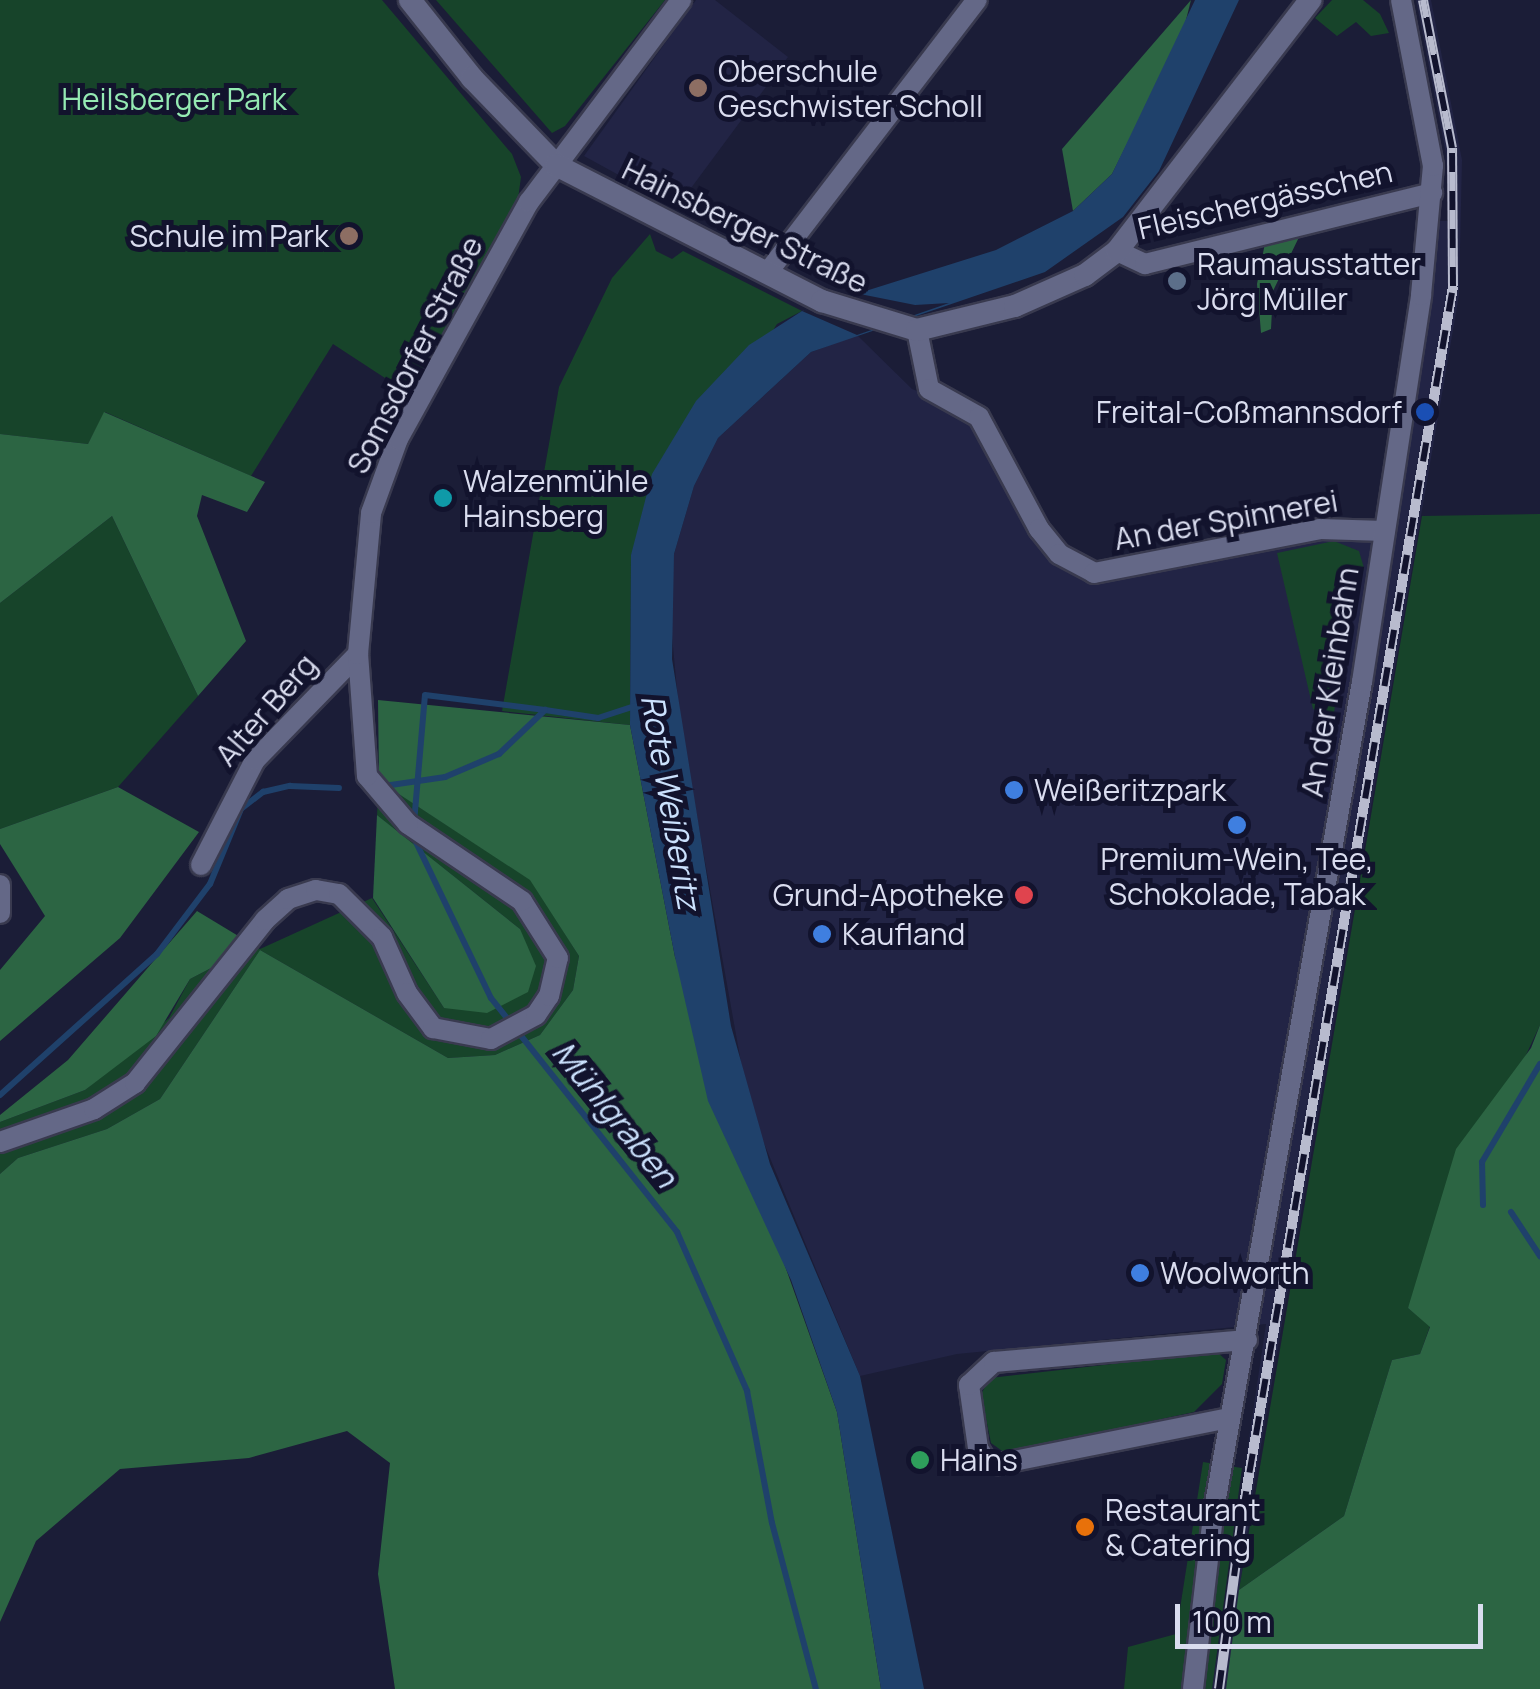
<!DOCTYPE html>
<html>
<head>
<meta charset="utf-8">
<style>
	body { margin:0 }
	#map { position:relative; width:1540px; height:1689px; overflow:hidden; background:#1b1d37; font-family:Manrope,sans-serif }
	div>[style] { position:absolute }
	.built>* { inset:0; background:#222445 }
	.green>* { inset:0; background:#17442a }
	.forest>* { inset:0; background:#2c6543 }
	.water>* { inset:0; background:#1f416b }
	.pier>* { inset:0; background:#1b1d37 }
	.stream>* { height:6px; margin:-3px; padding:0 3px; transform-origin:3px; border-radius:3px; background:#1f416b }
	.roads { filter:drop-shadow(2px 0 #393a4f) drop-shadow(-2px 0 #393a4f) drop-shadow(0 2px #393a4f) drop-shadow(0 -2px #393a4f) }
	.minor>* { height:20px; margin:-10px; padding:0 10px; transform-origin:10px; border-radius:10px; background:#646887 }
	.tertiary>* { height:22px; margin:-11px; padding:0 11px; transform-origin:11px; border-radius:11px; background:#646887 }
	.rail>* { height:10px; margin-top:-5px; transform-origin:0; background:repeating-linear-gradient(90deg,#12132d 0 19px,#b8bbce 0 38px); box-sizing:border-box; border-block:2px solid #b8bbce }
	.dots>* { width:28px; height:28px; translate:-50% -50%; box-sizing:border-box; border:5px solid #12132d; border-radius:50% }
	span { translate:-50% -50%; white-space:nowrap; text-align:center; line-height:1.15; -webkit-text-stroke:10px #12132d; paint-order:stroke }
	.poi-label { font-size:30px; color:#daddef }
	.left { translate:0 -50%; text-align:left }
	.right { translate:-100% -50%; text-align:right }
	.park-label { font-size:30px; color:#95eab3 }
	.street-label { font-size:30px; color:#daddef }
	.water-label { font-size:32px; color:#cbe1fd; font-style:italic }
	.scale { position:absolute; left:1175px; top:1604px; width:308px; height:45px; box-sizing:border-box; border:5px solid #daddef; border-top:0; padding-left:12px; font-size:30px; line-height:35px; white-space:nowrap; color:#daddef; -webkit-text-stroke:8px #12132d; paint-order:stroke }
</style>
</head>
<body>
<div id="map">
	<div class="built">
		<div style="clip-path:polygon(696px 0,715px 0,788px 57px,677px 207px,584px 156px)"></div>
		<div style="clip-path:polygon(1416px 0,1431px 0,1462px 160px,1459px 295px,1253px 1492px,1226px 1689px,1212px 1689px,1266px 1324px,957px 1354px,860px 1376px,749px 1107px,680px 722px,670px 614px,674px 554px,694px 486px,718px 438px,811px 352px,857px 335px,912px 389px,984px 417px,1076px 577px,1397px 524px,1439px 221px,1450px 221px,1446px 154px)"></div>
	</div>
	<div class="green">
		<div style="clip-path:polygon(0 0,382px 0,512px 154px,521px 177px,518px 199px,411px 395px,333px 344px,251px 476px,105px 412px,88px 444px,0 434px)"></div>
		<div style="clip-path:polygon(436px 0,665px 0,565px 126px,552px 133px)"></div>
		<div style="clip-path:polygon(1332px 0,1363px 0,1380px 14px,1389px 33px,1371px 36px,1356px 22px,1337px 36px,1315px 18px)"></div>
		<div style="clip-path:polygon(650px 234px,656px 251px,672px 259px,683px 251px,802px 311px,777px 324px,631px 555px,630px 725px,502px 711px,559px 387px,612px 278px)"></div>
		<div style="clip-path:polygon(1540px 514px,1540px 1025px,1408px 1308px,1430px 1326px,1420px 1354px,1392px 1360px,1344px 1516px,1239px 1590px,1422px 516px)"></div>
		<div style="clip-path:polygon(112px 516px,198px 696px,118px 787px,0 829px,0 603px)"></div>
		<div style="clip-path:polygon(1334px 541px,1359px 551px,1364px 568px,1344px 626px,1334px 714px,1323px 715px,1313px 709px,1277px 553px)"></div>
		<div style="clip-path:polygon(379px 781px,531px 880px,579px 956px,573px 990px,540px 1035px,495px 1055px,448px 1058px,260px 950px,160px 1099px,107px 1129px,18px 1158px,0 1174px,0 1122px,85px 1090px,169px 1018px,190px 979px,213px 967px,240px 937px,260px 949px,372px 898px,444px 1008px,520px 929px,377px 815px)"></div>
		<div style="clip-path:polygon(1217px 1352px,1226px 1360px,1222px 1384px,1194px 1412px,1005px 1453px,991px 1443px,981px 1394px,990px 1378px)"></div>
		<div style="clip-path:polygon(1203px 1462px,1242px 1468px,1212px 1689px,1124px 1689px,1128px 1647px,1176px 1634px)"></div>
	</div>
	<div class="forest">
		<div style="clip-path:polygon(1191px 0,1183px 32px,1112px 174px,1073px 211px,1062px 149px)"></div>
		<div style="clip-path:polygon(1301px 233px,1273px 291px,1271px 329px,1261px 333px,1257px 284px,1265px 243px)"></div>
		<div style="clip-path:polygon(104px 412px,265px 482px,247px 512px,202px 495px,197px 516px,246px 641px,198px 696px,112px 516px,0 603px,0 434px,88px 444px)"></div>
		<div style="clip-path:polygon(378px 700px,630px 725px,675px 957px,837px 1412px,881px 1689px,395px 1689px,378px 1574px,390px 1463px,347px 1431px,249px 1458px,120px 1469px,36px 1541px,0 1622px,0 1174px,18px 1158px,107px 1129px,160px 1099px,260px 950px,448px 1058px,495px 1055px,540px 1035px,573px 990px,579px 956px,530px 880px,379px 781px)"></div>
		<div style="clip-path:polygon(118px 787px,199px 832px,120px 938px,0 1041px,0 970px,45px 916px,0 844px,0 829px)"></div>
		<div style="clip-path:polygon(377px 815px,520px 929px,536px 966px,528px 992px,487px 1013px,444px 1008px,373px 898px)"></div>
		<div style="clip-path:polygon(197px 911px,240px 937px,213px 967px,190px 979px,156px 1036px,85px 1090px,0 1122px,0 1115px,68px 1060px)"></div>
		<div style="clip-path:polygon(1540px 1025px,1540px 1689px,1226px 1689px,1239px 1590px,1344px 1516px,1392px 1360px,1420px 1354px,1430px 1327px,1408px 1308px,1456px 1149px,1531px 1048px)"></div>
	</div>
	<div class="water">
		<div style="clip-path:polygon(1195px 0,1239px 0,1159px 171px,1123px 217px,1045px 272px,811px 352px,718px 438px,694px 486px,674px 554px,672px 659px,731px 1026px,770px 1164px,860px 1376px,924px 1689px,881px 1689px,837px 1412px,791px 1280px,708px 1101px,675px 957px,630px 725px,631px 555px,652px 474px,696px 401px,749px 345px,802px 311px,996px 250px,1073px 211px,1112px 174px)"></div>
	</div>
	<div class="pier">
		<div style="clip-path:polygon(850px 292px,915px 305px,949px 303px,857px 335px,802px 311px)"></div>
	</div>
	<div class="stream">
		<div style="left:384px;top:786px;width:62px;rotate:-8.4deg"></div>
		<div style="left:445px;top:777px;width:59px;rotate:-23.1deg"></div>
		<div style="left:499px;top:754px;width:64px;rotate:-43.7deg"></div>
		<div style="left:545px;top:710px;width:54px;rotate:8.6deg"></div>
		<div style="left:598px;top:718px;width:40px;rotate:-18deg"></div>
		<div style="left:414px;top:823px;width:128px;rotate:-85.1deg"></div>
		<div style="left:425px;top:695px;width:121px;rotate:7.1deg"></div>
		<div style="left:413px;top:836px;width:180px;rotate:64.3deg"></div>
		<div style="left:491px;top:998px;width:299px;rotate:51.5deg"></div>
		<div style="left:677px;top:1232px;width:174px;rotate:66.2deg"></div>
		<div style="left:747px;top:1391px;width:134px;rotate:79.3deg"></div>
		<div style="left:772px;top:1523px;width:172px;rotate:75.2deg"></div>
		<div style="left:0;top:1095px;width:211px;rotate:-41.9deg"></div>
		<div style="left:157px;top:954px;width:88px;rotate:-52.9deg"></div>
		<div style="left:210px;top:884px;width:81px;rotate:-67.5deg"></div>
		<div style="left:241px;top:809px;width:28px;rotate:-38deg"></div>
		<div style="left:263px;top:792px;width:28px;rotate:-13deg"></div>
		<div style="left:290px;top:786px;width:49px;rotate:2.3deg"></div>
		<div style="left:1483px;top:1205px;width:43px;rotate:-91.3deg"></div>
		<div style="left:1482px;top:1162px;width:114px;rotate:-59.4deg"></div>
		<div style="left:1511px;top:1212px;width:53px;rotate:56.6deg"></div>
	</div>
	<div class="roads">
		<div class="minor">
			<div style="left:1117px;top:251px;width:31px;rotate:25deg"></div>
			<div style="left:1145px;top:264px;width:296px;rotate:-13.9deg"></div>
			<div style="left:768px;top:272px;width:343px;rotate:-52.5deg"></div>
			<div style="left:917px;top:330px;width:60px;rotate:78.5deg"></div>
			<div style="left:929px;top:389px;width:57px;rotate:29.2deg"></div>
			<div style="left:979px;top:417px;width:127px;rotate:61.8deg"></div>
			<div style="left:1039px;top:529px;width:32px;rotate:51deg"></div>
			<div style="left:1059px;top:554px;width:40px;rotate:28deg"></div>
			<div style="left:1094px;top:573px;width:230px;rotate:-11deg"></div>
			<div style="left:1320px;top:529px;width:65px;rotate:1.8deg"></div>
			<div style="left:201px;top:865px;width:118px;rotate:-62.8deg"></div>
			<div style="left:255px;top:760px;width:148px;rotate:-45.8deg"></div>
			<div style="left:0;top:885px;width:28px;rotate:90deg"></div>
			<div style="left:0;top:1142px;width:100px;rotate:-19.3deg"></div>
			<div style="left:94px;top:1109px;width:49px;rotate:-32.4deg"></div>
			<div style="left:135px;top:1083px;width:208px;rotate:-51.4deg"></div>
			<div style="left:265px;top:920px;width:31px;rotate:-42deg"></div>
			<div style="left:288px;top:899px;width:29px;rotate:-18deg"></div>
			<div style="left:316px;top:890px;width:23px;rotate:10deg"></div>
			<div style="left:339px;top:894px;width:61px;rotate:45deg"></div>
			<div style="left:382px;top:937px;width:61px;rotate:65.9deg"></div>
			<div style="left:407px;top:993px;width:44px;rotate:53.4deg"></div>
			<div style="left:433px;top:1028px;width:59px;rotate:10.7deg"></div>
			<div style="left:491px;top:1039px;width:51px;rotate:-28.1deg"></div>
			<div style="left:536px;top:1015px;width:23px;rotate:-56deg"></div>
			<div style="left:549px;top:996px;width:39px;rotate:-77deg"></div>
			<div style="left:558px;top:958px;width:67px;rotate:-122.3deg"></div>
			<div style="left:522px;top:901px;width:138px;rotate:-146deg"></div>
			<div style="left:408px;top:824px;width:63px;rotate:-130.5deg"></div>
			<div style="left:367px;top:776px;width:122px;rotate:-94.2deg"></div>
			<div style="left:358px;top:654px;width:142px;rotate:-84.7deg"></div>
			<div style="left:371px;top:513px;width:79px;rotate:-70deg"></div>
			<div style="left:398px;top:439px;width:271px;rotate:-61.1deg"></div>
			<div style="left:529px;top:202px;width:253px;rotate:-53deg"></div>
			<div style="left:1229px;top:1418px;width:236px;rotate:168.7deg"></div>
			<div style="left:998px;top:1464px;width:12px;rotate:-166deg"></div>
			<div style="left:986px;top:1461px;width:15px;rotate:-122deg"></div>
			<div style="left:978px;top:1448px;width:64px;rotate:-98.1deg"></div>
			<div style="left:969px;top:1385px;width:34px;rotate:-43deg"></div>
			<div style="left:994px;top:1362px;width:254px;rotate:-5deg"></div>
			<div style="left:1193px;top:1689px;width:175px;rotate:-83.4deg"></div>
			<div style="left:1213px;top:1515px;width:846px;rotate:-79.86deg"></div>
			<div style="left:1362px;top:682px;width:391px;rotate:-81.3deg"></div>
			<div style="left:1421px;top:295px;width:130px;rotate:-84.7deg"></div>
			<div style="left:1433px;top:166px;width:169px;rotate:-100.9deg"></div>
		</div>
		<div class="tertiary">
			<div style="left:410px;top:0;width:100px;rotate:51.5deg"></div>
			<div style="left:472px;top:78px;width:121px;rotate:46deg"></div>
			<div style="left:556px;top:165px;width:299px;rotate:27.1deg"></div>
			<div style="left:822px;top:301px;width:99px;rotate:17deg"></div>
			<div style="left:917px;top:330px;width:101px;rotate:-13.8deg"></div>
			<div style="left:1015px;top:306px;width:77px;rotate:-23.9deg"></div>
			<div style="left:1085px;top:275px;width:40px;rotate:-37deg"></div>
			<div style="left:1117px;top:251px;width:317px;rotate:-52.4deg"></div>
		</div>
	</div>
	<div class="rail">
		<div style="left:1219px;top:1689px;width:181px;rotate:-82.4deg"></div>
		<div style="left:1243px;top:1510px;width:1242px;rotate:-80.26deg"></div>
		<div style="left:1453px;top:286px;width:138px;rotate:-90.4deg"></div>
		<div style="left:1452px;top:148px;width:151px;rotate:-101.1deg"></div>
	</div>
	<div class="dots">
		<div style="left:698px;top:88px;background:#8d6e63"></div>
		<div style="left:349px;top:236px;background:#8d6e63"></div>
		<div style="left:1177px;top:281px;background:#5c6f8a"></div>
		<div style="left:1425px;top:412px;background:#1a4fb4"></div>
		<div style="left:443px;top:498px;background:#0f9aa8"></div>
		<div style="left:1014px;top:790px;background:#3f7fe0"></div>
		<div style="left:1237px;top:825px;background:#3f7fe0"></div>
		<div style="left:1024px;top:895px;background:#e0444e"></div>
		<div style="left:822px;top:934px;background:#3f7fe0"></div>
		<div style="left:1140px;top:1273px;background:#3f7fe0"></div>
		<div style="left:920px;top:1460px;background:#2e9e5b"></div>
		<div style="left:1085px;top:1527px;background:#e8710a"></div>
	</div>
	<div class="poi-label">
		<span class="left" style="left:718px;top:88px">Oberschule<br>Geschwister Scholl</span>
		<span class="right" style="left:329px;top:236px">Schule im Park</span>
		<span class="left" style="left:1197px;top:281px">Raumausstatter<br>Jörg Müller</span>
		<span class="right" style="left:1402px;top:412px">Freital-Coßmannsdorf</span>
		<span class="left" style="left:463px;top:498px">Walzenmühle<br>Hainsberg</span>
		<span class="left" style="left:1034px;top:790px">Weißeritzpark</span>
		<span style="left:1237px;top:876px">Premium-Wein, Tee,<br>Schokolade, Tabak</span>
		<span class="right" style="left:1004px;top:895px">Grund-Apotheke</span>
		<span class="left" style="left:842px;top:934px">Kaufland</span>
		<span class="left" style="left:1160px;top:1273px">Woolworth</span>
		<span class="left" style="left:940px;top:1460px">Hains</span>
		<span class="left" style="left:1105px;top:1527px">Restaurant<br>&amp; Catering</span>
	</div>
	<div class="park-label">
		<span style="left:174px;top:99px">Heilsberger Park</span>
	</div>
	<div class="street-label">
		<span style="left:1265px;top:200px;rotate:-13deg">Fleischergässchen</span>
		<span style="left:745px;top:226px;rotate:26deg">Hainsberger Straße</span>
		<span style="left:415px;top:355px;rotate:-63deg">Somsdorfer Straße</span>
		<span style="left:1226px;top:520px;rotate:-10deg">An der Spinnerei</span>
		<span style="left:1330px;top:682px;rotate:-81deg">An der Kleinbahn</span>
		<span style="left:266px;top:710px;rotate:-49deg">Alter Berg</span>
	</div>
	<div class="water-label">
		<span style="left:671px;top:802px;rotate:80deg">Rote Weißeritz</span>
		<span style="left:615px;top:1114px;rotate:51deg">Mühlgraben</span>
	</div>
	<div class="scale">100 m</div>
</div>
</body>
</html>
